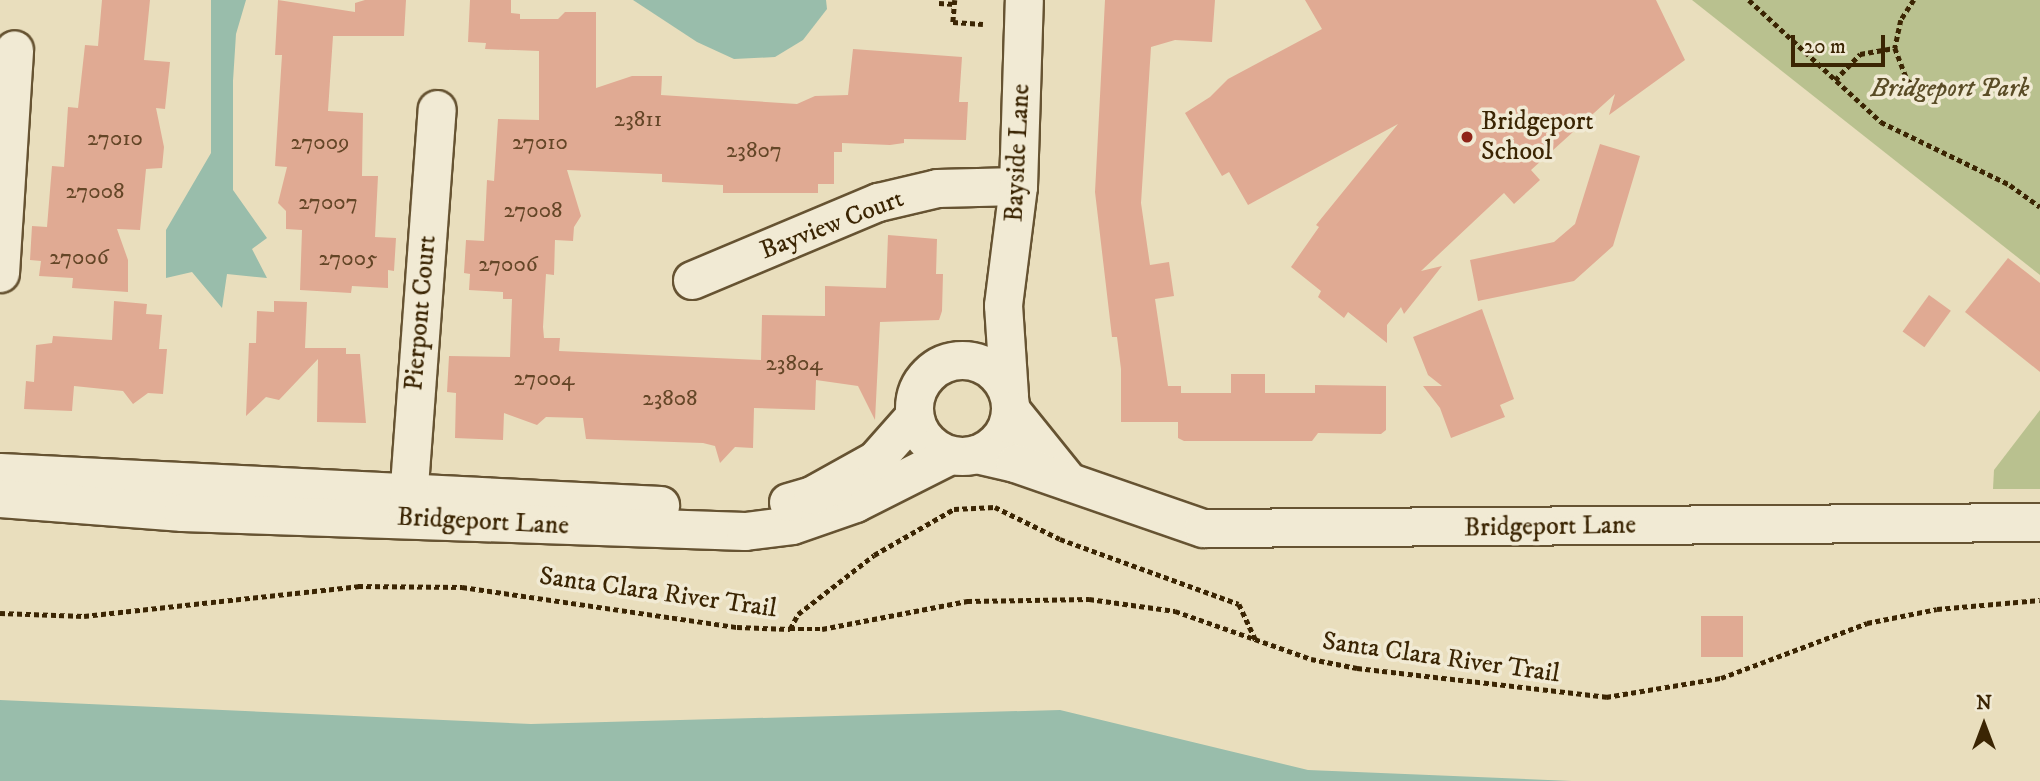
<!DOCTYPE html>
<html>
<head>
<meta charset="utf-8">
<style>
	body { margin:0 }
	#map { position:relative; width:2040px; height:781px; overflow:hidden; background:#e9debd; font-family:"IM FELL DW Pica",serif }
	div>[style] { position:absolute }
	.green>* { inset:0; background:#b9c18f }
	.water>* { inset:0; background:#99bdab }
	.building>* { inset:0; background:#e0aa93; transform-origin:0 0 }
	.path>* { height:4.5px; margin-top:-2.25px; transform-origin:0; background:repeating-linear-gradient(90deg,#3b2503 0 5px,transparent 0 8.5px) }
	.roads { filter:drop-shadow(2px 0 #665332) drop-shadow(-2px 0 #665332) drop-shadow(0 2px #665332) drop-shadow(0 -2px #665332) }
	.minor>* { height:37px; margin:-18.5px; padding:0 18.5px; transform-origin:18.5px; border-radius:18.5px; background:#f1ead4 }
	.minor>.ring { margin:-18.5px; padding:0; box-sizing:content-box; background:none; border:37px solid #f1ead4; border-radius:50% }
	.dots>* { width:19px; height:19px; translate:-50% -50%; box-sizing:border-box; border:4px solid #f1ead4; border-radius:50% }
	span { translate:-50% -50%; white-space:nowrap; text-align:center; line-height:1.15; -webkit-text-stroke:7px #f1ead4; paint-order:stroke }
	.number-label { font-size:23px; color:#644627 }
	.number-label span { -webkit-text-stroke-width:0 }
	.park-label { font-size:26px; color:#5a4c26; font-style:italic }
	.poi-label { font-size:26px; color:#3b2503 }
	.left { translate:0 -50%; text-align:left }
	.street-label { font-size:26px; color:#3b2503 }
	.north { position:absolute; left:1949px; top:690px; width:70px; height:70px; -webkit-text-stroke:5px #f1ead4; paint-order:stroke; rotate:0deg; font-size:19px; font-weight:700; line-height:28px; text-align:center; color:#3b2503 }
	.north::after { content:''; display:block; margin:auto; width:24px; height:32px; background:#3b2503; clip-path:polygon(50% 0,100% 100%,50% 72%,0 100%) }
	.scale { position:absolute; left:1791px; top:35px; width:94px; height:32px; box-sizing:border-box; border:4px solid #3b2503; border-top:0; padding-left:9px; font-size:21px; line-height:24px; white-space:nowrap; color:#3b2503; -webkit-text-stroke:5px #f1ead4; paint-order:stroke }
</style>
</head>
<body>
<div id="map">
	<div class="green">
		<div style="clip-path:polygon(1692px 0,2040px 0,2040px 275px)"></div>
		<div style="clip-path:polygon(2040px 410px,2040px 489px,1993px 489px,1994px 470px)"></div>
	</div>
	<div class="water">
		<div style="clip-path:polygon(211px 0,246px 0,236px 34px,233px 81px,233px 190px,267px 238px,252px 249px,267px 278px,227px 274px,222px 308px,192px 272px,166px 278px,166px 230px,211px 153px)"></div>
		<div style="clip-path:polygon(633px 0,826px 0,827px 9px,803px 40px,775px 57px,734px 59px,697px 42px)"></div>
		<div style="clip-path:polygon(0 700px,531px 724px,1060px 710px,1308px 770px,1572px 781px,0 781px)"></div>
	</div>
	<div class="building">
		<div style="clip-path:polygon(102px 0,150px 0,144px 60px,170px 62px,165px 109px,156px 108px,164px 147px,162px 168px,146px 169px,140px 230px,117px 229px,128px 260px,128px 292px,72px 288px,73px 278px,39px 276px,41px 261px,30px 260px,32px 226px,47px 227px,52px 166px,64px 167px,68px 107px,78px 108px,85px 45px,98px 46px)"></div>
		<div style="clip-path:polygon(278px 0,355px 12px,355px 3px,365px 0,406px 0,404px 36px,333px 36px,328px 111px,363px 113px,362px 176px,378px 176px,375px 237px,396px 238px,394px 271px,388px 270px,388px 288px,352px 286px,351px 293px,300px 290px,302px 230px,286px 229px,286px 211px,278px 203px,287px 167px,275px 166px,282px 55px,275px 55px)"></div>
		<div style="clip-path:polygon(470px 0,511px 0,511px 13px,520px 14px,520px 19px,558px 19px,565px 12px,596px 12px,596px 88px,632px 76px,662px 76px,661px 95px,797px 104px,815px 96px,848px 95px,853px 49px,962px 57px,959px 102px,968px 102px,966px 140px,904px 139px,904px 143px,890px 145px,842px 143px,842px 152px,834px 152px,834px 184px,818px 184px,818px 193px,723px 193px,723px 185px,662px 182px,662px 174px,567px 170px,581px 216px,574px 227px,573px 241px,555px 240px,554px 275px,546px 274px,543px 327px,544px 338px,560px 338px,559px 351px,761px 360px,762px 315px,825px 316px,825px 286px,886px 288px,888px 235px,937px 239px,936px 274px,943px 274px,942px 311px,939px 320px,880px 322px,875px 420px,858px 386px,816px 380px,815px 410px,754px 408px,753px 448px,735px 447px,720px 463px,715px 446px,703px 443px,586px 439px,583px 418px,546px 417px,537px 425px,504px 413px,503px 440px,455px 438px,456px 393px,447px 392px,449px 356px,510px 357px,512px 299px,503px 299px,503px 292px,469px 290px,470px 274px,464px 273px,466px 240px,484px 241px,487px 180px,494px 181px,498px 119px,539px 120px,539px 51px,485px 49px,486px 43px,468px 42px)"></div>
		<div style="clip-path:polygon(1105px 0,1215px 0,1212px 42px,1175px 40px,1151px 47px,1141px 203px,1150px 265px,1169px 262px,1174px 296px,1155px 299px,1168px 386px,1181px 386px,1181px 393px,1231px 393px,1231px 374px,1265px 374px,1265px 393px,1315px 393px,1315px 385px,1386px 386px,1386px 430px,1381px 434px,1318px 433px,1312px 441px,1184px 441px,1178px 438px,1178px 422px,1121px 422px,1121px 369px,1117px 337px,1112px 337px,1095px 192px)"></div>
		<div style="clip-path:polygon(1305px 0,1656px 0,1685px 60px,1609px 115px,1615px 94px,1531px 170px,1540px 180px,1514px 204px,1504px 193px,1421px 271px,1442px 266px,1404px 314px,1401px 307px,1387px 325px,1387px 343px,1348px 312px,1344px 318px,1318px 297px,1321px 291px,1291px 267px,1319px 227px,1316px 225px,1398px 124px,1248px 205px,1229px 172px,1222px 176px,1185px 113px,1210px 97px,1228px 79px,1322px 29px)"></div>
		<div style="clip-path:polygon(1600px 144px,1640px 156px,1613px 246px,1574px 281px,1478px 301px,1470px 260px,1554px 242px,1575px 224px)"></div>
		<div style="clip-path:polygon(2008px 258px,2040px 283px,2040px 372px,1965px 312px)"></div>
		<div style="left:1929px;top:295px;width:27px;height:45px;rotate:36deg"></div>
		<div style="clip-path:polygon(114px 301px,147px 304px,146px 314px,162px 315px,159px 349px,167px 349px,163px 394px,148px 393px,133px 404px,123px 391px,74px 386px,72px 411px,24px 409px,26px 381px,34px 382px,36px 345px,52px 343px,53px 336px,112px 340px)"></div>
		<div style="clip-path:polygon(274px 301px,307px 302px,305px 348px,346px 348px,346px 354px,360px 354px,366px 423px,317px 422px,318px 359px,279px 400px,266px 397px,246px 416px,249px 343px,256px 343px,257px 311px,274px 312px)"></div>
		<div style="clip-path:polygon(1482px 309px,1514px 399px,1500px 405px,1505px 417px,1451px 438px,1440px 408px,1423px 386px,1442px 386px,1428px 375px,1413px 337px)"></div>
		<div style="left:1701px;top:616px;width:42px;height:41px"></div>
	</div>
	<div class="path">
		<div style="left:955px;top:0;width:22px;rotate:95deg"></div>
		<div style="left:953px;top:22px;width:30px;rotate:4deg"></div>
		<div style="left:1749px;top:0;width:180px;rotate:42.7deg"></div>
		<div style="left:1881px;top:122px;width:144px;rotate:26deg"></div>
		<div style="left:2010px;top:185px;width:37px;rotate:36deg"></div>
		<div style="left:1914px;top:0;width:24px;rotate:123deg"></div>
		<div style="left:1901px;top:20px;width:29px;rotate:102deg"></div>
		<div style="left:1895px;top:48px;width:34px;rotate:69deg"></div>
		<div style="left:1907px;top:80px;width:27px;rotate:36deg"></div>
		<div style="left:939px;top:3px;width:16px;rotate:4deg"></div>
		<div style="left:1835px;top:80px;width:36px;rotate:-46deg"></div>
		<div style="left:1860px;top:54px;width:36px;rotate:-10deg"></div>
		<div style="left:0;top:613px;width:84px;rotate:2deg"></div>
		<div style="left:84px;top:616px;width:276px;rotate:-6.2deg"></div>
		<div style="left:358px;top:586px;width:104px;rotate:0.6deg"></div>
		<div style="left:462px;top:587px;width:278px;rotate:8.3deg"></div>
		<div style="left:737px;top:627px;width:53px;rotate:2.2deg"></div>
		<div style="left:790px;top:629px;width:32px"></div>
		<div style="left:822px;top:629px;width:148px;rotate:-10.9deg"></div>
		<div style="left:967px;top:601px;width:122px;rotate:-0.9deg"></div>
		<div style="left:1089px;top:599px;width:87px;rotate:7.9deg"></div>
		<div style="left:1175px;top:611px;width:144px;rotate:19.4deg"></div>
		<div style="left:1311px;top:659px;width:47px;rotate:11.1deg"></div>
		<div style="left:1357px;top:668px;width:251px;rotate:6.6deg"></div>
		<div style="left:1606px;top:697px;width:117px;rotate:-9.4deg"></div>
		<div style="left:1721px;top:678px;width:156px;rotate:-20.6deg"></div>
		<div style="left:1867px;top:623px;width:71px;rotate:-11.3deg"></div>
		<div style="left:1937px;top:609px;width:103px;rotate:-5deg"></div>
		<div style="left:790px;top:629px;width:17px;rotate:-62deg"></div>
		<div style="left:798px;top:614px;width:96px;rotate:-37.8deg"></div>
		<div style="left:874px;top:555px;width:92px;rotate:-29.9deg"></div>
		<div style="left:954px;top:509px;width:41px;rotate:-2.8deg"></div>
		<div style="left:995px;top:507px;width:72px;rotate:26.2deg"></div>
		<div style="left:1060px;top:539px;width:190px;rotate:20deg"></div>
		<div style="left:1239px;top:604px;width:40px;rotate:65deg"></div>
	</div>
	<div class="roads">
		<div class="minor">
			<div style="left:0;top:273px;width:224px;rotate:-86.4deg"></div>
			<div style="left:692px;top:280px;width:202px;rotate:-22.8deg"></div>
			<div style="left:878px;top:202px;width:61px;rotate:-13.3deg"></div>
			<div style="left:937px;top:188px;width:81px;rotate:-1.4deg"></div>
			<div class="ring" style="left:914px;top:360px;width:59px;height:59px"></div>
			<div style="left:1009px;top:395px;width:90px;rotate:-93.8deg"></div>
			<div style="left:1003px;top:305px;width:120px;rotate:-82.8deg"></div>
			<div style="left:1018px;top:186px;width:186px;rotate:-88.2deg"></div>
			<div style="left:1011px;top:410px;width:91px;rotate:51.2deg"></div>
			<div style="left:976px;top:454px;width:40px;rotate:13deg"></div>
			<div style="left:1015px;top:463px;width:199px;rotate:19.1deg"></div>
			<div style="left:1203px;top:528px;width:837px;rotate:-0.41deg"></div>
			<div style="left:0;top:472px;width:661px;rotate:2.86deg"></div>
			<div style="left:0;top:498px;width:183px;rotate:4.4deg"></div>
			<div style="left:182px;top:512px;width:563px;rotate:1.93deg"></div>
			<div style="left:745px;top:531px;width:47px;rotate:-7.3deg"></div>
			<div style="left:792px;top:525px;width:67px;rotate:-19.2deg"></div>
			<div style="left:855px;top:503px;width:106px;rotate:-26.8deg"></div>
			<div style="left:788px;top:502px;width:25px;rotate:-16deg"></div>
			<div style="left:812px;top:495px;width:72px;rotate:-29.1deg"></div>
			<div style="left:875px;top:460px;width:59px;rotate:-48.4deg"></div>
			<div style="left:407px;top:513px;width:405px;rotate:-85.8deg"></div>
		</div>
	</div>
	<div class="dots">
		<div style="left:1467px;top:137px;background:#8f2418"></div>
	</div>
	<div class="number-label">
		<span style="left:638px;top:120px">23811</span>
		<span style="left:115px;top:139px">27010</span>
		<span style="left:320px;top:143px">27009</span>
		<span style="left:540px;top:143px">27010</span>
		<span style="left:754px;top:151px">23807</span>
		<span style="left:95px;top:192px">27008</span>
		<span style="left:328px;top:203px">27007</span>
		<span style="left:533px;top:211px">27008</span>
		<span style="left:79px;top:258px">27006</span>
		<span style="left:348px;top:259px">27005</span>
		<span style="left:508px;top:265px">27006</span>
		<span style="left:794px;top:364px">23804</span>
		<span style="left:544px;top:379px">27004</span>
		<span style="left:670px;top:399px">23808</span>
	</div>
	<div class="park-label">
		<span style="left:1950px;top:89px">Bridgeport Park</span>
	</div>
	<div class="poi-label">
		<span class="left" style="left:1481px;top:137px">Bridgeport<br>School</span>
	</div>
	<div class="street-label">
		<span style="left:1018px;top:153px;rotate:-87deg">Bayside Lane</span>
		<span style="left:832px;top:225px;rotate:-21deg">Bayview Court</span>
		<span style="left:421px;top:313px;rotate:-85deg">Pierpont Court</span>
		<span style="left:483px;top:522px;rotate:3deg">Bridgeport Lane</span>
		<span style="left:1550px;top:527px;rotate:-1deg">Bridgeport Lane</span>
		<span style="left:658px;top:593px;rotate:8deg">Santa Clara River Trail</span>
		<span style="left:1441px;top:658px;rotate:8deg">Santa Clara River Trail</span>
	</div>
	<div class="north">N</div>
	<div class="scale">20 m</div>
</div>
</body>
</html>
